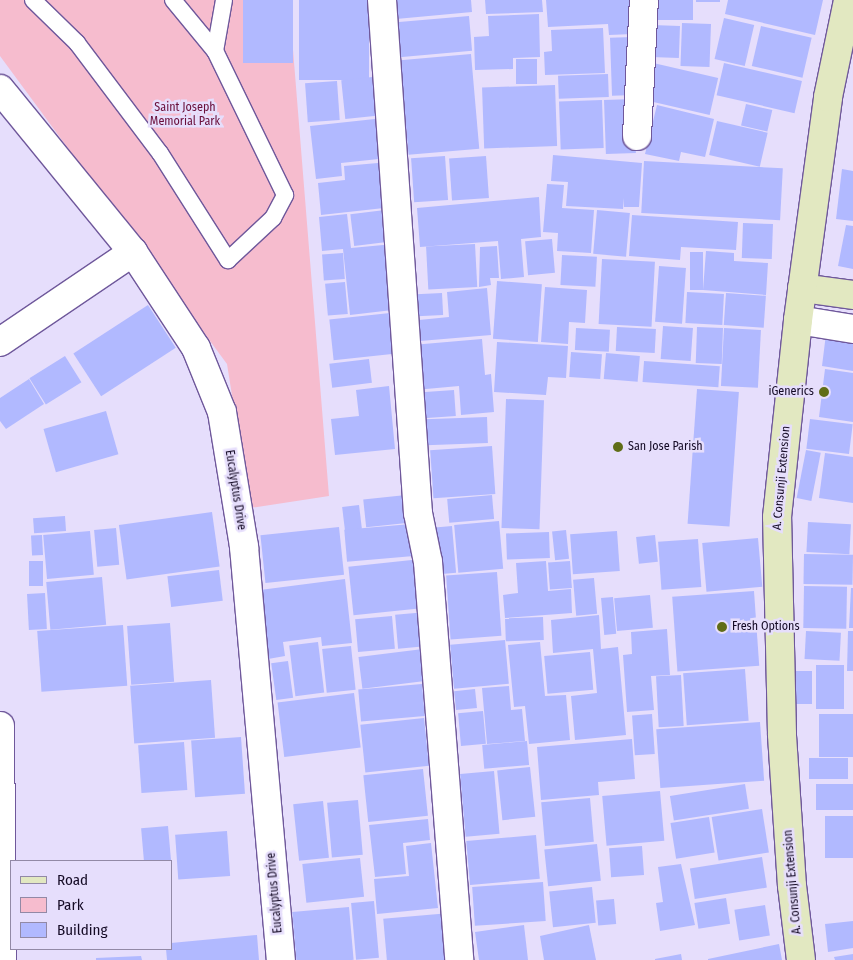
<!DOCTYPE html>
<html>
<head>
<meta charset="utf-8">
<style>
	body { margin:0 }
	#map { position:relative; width:853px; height:960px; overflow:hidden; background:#e6defc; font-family:"Fira Sans Condensed",sans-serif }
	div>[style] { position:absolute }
	.green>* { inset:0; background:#f6bcce }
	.building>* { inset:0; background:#b1b9ff; transform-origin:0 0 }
	.roads { filter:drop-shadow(1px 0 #6f589b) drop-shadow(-1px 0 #6f589b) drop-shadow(0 1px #6f589b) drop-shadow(0 -1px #6f589b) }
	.lane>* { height:16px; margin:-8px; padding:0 8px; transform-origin:8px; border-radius:8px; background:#fff }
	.street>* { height:28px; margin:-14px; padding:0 14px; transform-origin:14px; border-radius:14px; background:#fff }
	.secondary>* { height:28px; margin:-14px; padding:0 14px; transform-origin:14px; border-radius:14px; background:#e2e8c1 }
	.dots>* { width:14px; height:14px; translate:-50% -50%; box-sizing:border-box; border:2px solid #e6defc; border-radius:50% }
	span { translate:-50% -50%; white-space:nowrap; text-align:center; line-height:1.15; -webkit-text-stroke:5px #e6defc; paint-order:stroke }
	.park-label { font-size:12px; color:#690d39 }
	.poi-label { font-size:12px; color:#140a25 }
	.right { translate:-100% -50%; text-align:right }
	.left { translate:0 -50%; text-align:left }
	.street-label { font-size:12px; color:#140a25 }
	.legend { position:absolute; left:10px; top:860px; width:162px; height:90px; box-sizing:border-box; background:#e6defc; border:1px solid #9289a6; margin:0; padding:6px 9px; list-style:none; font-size:15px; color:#140a25 }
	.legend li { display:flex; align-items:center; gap:10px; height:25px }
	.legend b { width:25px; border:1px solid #9289a6 }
</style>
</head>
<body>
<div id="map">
	<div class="green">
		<div style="clip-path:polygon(0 0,289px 0,329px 496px,250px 508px,227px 364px,0 56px)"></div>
	</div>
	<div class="building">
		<div style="left:243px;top:0;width:50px;height:63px"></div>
		<div style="left:299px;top:0;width:70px;height:80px"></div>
		<div style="clip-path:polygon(395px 0,471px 0,472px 12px,396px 19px)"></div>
		<div style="clip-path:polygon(485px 0,542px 0,543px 12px,486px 14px)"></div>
		<div style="clip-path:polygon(546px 0,632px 0,633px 34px,609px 35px,608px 24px,548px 27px)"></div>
		<div style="left:657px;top:0;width:36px;height:20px"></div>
		<div style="left:696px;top:0;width:24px;height:2px"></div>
		<div style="clip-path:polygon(728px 0,823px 0,815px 35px,725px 14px)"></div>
		<div style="clip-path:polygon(539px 14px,540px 57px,513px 58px,513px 69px,475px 70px,474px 37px,489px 36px,488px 16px)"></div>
		<div style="left:469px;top:16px;width:35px;height:73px;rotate:85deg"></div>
		<div style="left:724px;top:18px;width:31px;height:42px;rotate:13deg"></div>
		<div style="left:682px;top:23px;width:29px;height:43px;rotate:2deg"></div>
		<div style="left:652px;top:25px;width:28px;height:32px;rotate:2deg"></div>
		<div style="left:761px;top:26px;width:52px;height:41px;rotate:13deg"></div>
		<div style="clip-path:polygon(603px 28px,605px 73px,545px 75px,544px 52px,552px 51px,551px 30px)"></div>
		<div style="left:633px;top:37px;width:58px;height:23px;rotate:88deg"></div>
		<div style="left:471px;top:54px;width:95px;height:71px;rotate:85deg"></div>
		<div style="left:516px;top:59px;width:21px;height:25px"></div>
		<div style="left:649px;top:62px;width:71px;height:38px;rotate:13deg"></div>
		<div style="left:724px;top:63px;width:80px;height:33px;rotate:13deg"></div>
		<div style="left:608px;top:74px;width:23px;height:50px;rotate:88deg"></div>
		<div style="left:382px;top:76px;width:39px;height:41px;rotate:84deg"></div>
		<div style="left:337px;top:81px;width:39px;height:32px;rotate:86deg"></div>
		<div style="left:555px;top:85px;width:61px;height:73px;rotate:88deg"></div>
		<div style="left:634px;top:99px;width:54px;height:30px;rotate:88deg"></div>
		<div style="left:602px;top:100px;width:48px;height:43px;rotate:88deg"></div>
		<div style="left:746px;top:104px;width:27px;height:22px;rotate:13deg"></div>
		<div style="clip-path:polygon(657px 105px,714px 119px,705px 157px,681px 152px,679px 161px,645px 154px)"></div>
		<div style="clip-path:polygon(384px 118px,388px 158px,341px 163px,342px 176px,316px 179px,310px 126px)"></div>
		<div style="left:717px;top:121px;width:52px;height:35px;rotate:13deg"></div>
		<div style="clip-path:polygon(553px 155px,642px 163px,639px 207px,624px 207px,624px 198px,623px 209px,566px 206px,568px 182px,551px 181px)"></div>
		<div style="left:445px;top:156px;width:44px;height:34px;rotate:86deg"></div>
		<div style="left:486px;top:156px;width:42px;height:37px;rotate:86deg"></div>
		<div style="left:644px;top:161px;width:139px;height:52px;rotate:3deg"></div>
		<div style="clip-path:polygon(389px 162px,393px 207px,321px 215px,318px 183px,345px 180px,344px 166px)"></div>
		<div style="clip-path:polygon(842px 169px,853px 171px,853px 221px,836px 219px)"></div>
		<div style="clip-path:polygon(547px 184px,564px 185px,562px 208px,594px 210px,591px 253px,557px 251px,558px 233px,543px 232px)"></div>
		<div style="clip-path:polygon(539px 197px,541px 237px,521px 239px,524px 277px,501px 279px,498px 241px,420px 247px,417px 208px)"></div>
		<div style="left:393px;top:209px;width:32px;height:43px;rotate:83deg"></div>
		<div style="left:597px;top:210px;width:33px;height:44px;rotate:5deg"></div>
		<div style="clip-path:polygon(347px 214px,351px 248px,394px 244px,401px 309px,350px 315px,343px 249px,322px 251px,319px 217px)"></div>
		<div style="clip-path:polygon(632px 215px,738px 222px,736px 250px,681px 247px,680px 260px,629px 256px)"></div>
		<div style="left:743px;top:223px;width:30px;height:35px;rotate:2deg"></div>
		<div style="clip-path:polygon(846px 225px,853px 226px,853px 269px,838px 266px)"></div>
		<div style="left:552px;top:239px;width:34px;height:27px;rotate:85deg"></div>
		<div style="left:475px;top:244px;width:43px;height:49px;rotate:87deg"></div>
		<div style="clip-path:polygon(497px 246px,499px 278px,490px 278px,491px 285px,479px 287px,480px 247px)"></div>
		<div style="clip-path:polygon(706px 251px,734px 253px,734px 261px,768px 263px,766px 295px,703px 290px)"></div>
		<div style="left:690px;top:252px;width:13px;height:38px"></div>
		<div style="left:343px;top:253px;width:26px;height:21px;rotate:86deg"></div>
		<div style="left:562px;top:255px;width:35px;height:30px;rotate:3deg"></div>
		<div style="left:602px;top:259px;width:53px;height:65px;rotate:3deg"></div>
		<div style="left:659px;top:266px;width:27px;height:56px;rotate:4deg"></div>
		<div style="left:497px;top:281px;width:45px;height:58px;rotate:4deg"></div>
		<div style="left:345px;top:282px;width:32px;height:20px;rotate:85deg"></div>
		<div style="clip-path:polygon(545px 287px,587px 290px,585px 323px,569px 322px,568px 344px,541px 342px)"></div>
		<div style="clip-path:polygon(487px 288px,491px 335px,420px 341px,419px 320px,449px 317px,447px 292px)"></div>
		<div style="left:687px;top:292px;width:37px;height:31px;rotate:3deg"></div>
		<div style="left:442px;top:293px;width:22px;height:26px;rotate:87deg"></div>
		<div style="left:726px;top:293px;width:40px;height:32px;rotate:4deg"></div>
		<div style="left:148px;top:305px;width:51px;height:89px;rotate:57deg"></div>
		<div style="left:390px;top:313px;width:41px;height:61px;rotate:84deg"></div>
		<div style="left:663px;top:326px;width:30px;height:33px;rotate:4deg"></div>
		<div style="left:617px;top:327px;width:39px;height:24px;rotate:3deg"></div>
		<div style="left:697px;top:327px;width:26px;height:36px;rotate:2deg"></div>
		<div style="left:576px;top:328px;width:34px;height:22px;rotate:3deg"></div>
		<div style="left:724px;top:328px;width:37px;height:58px;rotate:3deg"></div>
		<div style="clip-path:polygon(826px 334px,853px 338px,853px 371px,822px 366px)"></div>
		<div style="clip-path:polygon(482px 339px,485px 375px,491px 374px,494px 412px,461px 415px,459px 386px,415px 390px,412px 345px)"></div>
		<div style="clip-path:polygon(497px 342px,568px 346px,566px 378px,548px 377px,546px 395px,494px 392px)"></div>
		<div style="left:571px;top:352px;width:31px;height:25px;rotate:4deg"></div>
		<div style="left:606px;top:353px;width:34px;height:26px;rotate:5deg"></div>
		<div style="left:65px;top:356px;width:31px;height:42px;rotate:58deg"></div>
		<div style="left:369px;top:359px;width:24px;height:40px;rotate:83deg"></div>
		<div style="left:644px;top:361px;width:76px;height:21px;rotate:4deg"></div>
		<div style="clip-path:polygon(825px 369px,853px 373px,853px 422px,819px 417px)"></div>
		<div style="clip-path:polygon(29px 379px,44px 404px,6px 429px,0 421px,0 398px)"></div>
		<div style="clip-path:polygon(389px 386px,395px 449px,335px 455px,331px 419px,359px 416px,356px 390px)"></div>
		<div style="left:697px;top:389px;width:42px;height:135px;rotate:4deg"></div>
		<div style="left:454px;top:390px;width:26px;height:43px;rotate:86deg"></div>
		<div style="left:506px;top:399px;width:38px;height:129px;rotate:2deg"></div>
		<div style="left:106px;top:411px;width:45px;height:65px;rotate:74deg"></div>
		<div style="left:487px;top:417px;width:26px;height:69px;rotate:88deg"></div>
		<div style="left:810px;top:419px;width:43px;height:30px;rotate:7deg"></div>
		<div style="left:492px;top:446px;width:48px;height:62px;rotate:86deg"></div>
		<div style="left:806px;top:450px;width:15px;height:49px;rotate:11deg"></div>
		<div style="clip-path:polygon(825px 453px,853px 457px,853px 503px,819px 498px)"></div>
		<div style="left:406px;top:495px;width:28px;height:43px;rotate:84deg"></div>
		<div style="left:492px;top:495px;width:24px;height:45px;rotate:85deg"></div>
		<div style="left:359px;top:505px;width:24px;height:17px;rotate:83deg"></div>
		<div style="left:212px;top:512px;width:55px;height:94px;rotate:82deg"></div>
		<div style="left:65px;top:516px;width:15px;height:32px;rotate:86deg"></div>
		<div style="left:499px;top:521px;width:48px;height:45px;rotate:85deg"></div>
		<div style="left:808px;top:522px;width:43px;height:30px;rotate:3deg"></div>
		<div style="left:411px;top:524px;width:32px;height:67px;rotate:85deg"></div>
		<div style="left:452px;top:526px;width:47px;height:17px;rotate:85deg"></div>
		<div style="left:339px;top:527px;width:48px;height:79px;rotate:84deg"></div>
		<div style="left:116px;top:528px;width:37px;height:22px;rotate:85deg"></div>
		<div style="left:566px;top:530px;width:29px;height:14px;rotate:84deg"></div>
		<div style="left:90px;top:531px;width:44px;height:47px;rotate:85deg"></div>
		<div style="left:617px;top:531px;width:40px;height:47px;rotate:86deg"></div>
		<div style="left:549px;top:532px;width:26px;height:43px;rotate:88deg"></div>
		<div style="left:42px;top:535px;width:20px;height:11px;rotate:87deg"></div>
		<div style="left:655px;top:535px;width:27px;height:19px;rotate:84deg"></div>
		<div style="left:758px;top:538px;width:49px;height:56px;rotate:85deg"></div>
		<div style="left:698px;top:539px;width:48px;height:40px;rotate:86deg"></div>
		<div style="left:804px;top:554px;width:49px;height:30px;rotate:1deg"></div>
		<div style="left:421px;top:559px;width:49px;height:73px;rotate:84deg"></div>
		<div style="left:29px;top:561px;width:14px;height:25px"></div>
		<div style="clip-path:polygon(546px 561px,548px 591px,571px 589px,572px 613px,505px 618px,503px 595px,518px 593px,516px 563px)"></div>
		<div style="left:570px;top:561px;width:27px;height:22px;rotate:86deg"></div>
		<div style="left:219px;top:570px;width:31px;height:52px;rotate:83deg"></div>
		<div style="left:497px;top:572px;width:64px;height:51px;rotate:86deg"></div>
		<div style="left:102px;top:577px;width:48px;height:56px;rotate:85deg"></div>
		<div style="left:594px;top:578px;width:36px;height:21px;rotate:85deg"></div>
		<div style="clip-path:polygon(345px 579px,352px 643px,322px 646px,321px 637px,283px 642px,285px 656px,268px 659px,260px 590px)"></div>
		<div style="left:804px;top:586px;width:43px;height:42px;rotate:1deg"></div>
		<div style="clip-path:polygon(851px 588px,853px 588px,853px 628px,849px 628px)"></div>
		<div style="left:754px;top:591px;width:75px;height:82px;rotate:86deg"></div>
		<div style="left:45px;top:593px;width:36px;height:18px;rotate:87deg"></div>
		<div style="left:650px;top:595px;width:33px;height:36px;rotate:85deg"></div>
		<div style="left:613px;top:597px;width:37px;height:12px;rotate:85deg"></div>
		<div style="left:427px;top:612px;width:34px;height:32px;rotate:85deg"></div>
		<div style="clip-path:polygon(599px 615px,601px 649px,618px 647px,626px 735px,575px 740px,571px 696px,597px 693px,593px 649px,553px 653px,551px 620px)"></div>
		<div style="left:392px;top:616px;width:33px;height:37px;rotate:85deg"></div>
		<div style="left:543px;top:617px;width:23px;height:38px;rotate:88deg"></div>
		<div style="left:170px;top:623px;width:59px;height:43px;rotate:86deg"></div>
		<div style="left:123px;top:625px;width:61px;height:86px;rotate:86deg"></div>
		<div style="clip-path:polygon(667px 629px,670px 675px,651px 676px,654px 710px,627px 712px,623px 655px,632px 654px,631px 632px)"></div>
		<div style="left:806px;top:631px;width:35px;height:28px;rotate:3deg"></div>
		<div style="clip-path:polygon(848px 631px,853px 631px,853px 671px,847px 671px)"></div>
		<div style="left:505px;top:640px;width:44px;height:55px;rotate:85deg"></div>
		<div style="left:318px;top:642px;width:51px;height:29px;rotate:83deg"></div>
		<div style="clip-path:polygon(540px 642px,545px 696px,566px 695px,570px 740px,529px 744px,525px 706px,514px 707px,508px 645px)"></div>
		<div style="left:351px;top:646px;width:44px;height:29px;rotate:84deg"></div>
		<div style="left:423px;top:649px;width:32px;height:65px;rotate:83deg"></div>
		<div style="left:590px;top:652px;width:38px;height:46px;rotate:85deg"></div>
		<div style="left:288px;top:661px;width:37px;height:17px;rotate:82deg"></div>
		<div style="left:816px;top:665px;width:28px;height:44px"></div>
		<div style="left:745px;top:669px;width:52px;height:62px;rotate:86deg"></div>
		<div style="left:812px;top:671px;width:33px;height:17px;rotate:90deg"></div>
		<div style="left:681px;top:675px;width:51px;height:25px;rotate:87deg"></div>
		<div style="left:211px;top:680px;width:58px;height:81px;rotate:86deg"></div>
		<div style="left:422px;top:684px;width:32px;height:64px;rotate:85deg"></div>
		<div style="clip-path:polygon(509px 686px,511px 710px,522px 709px,525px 741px,487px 744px,482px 688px)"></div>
		<div style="left:475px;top:689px;width:19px;height:21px;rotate:84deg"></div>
		<div style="left:354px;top:693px;width:55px;height:77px;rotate:83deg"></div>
		<div style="left:483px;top:711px;width:33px;height:25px;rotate:85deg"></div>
		<div style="left:652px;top:714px;width:40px;height:20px;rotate:86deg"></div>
		<div style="left:819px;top:714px;width:34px;height:43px"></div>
		<div style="left:424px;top:718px;width:48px;height:64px;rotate:84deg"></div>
		<div style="left:760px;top:722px;width:59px;height:104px;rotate:86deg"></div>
		<div style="left:241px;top:737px;width:57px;height:50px;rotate:86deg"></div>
		<div style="clip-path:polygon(632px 739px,635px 779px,598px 782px,599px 795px,541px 800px,537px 747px)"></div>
		<div style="left:527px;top:741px;width:24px;height:45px;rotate:85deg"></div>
		<div style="left:184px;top:742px;width:48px;height:46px;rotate:86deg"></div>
		<div style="left:848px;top:758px;width:21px;height:39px;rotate:90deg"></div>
		<div style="left:530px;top:767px;width:50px;height:33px;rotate:84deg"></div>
		<div style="left:423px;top:769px;width:47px;height:60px;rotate:84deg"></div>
		<div style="left:494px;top:771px;width:63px;height:34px;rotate:85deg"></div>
		<div style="left:745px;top:784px;width:25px;height:76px;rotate:81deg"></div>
		<div style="left:853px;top:784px;width:26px;height:37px;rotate:90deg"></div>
		<div style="left:660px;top:791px;width:50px;height:58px;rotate:85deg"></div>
		<div style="left:590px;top:798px;width:44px;height:49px;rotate:85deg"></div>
		<div style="left:358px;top:800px;width:55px;height:31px;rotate:85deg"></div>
		<div style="left:323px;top:801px;width:57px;height:30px;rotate:84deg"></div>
		<div style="left:762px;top:809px;width:44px;height:51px;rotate:81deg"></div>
		<div style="left:853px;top:816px;width:42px;height:28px;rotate:90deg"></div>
		<div style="left:709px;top:817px;width:36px;height:39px;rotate:81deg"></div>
		<div style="clip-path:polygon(428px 819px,430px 840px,403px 843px,406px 874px,375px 877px,369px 825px)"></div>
		<div style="left:168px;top:826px;width:35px;height:27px;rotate:85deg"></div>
		<div style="left:227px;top:831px;width:45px;height:52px;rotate:86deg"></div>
		<div style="left:536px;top:835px;width:44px;height:70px;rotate:85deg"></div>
		<div style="clip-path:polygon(431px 843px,438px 908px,377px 914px,374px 879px,409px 876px,406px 846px)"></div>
		<div style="left:597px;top:844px;width:37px;height:53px;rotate:84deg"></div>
		<div style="left:642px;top:846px;width:29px;height:33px;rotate:86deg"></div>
		<div style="left:762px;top:857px;width:31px;height:73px;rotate:81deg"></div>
		<div style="left:360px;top:858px;width:39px;height:58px;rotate:84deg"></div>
		<div style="clip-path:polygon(681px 864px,695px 925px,660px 931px,656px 903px,663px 902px,658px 867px)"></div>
		<div style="left:543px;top:882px;width:39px;height:71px;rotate:86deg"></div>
		<div style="left:592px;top:887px;width:36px;height:43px;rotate:84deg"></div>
		<div style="left:726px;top:898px;width:26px;height:32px;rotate:81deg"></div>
		<div style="left:614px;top:899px;width:25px;height:18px;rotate:85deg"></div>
		<div style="left:374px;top:901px;width:57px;height:23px;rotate:85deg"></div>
		<div style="left:765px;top:905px;width:31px;height:31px;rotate:81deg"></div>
		<div style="left:349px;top:907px;width:53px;height:57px;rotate:85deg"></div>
		<div style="left:450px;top:913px;width:47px;height:67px;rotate:85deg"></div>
		<div style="clip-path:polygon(853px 921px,853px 948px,828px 952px,825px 924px)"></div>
		<div style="clip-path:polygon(524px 925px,528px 960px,479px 960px,475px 932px)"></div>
		<div style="clip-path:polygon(589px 925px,596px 960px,544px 960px,540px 936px)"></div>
		<div style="clip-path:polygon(257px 935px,259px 960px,167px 960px,166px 949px,171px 949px,171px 943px)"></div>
		<div style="clip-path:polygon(779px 944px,782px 960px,708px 960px,708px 959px)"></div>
		<div style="clip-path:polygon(681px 954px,682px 960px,655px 960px,655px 959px)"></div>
		<div style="clip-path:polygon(853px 954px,853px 960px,835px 960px,834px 957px)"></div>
		<div style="clip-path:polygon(141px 956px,142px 960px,96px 960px,96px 958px)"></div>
	</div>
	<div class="roads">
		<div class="lane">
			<div style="left:33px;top:0;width:62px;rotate:44.3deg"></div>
			<div style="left:77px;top:43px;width:138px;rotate:53deg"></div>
			<div style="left:160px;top:153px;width:127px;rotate:57.6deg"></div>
			<div style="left:228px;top:260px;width:62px;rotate:-43deg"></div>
			<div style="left:273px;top:218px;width:26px;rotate:-62deg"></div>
			<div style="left:285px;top:195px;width:160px;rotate:-115.9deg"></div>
			<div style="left:215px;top:51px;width:52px;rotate:-80deg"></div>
			<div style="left:173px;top:0;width:66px;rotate:50.5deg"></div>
		</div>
		<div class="street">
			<div style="left:382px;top:0;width:514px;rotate:85.99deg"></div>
			<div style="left:418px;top:513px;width:50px;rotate:78.5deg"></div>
			<div style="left:428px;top:562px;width:399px;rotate:85.5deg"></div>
			<div style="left:0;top:89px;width:210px;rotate:50.8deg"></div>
			<div style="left:133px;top:252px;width:115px;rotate:56.7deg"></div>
			<div style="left:196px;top:348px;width:69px;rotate:67.9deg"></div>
			<div style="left:222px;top:412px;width:137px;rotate:80.7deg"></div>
			<div style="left:244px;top:547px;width:415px;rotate:84.9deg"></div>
			<div style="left:637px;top:136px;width:136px;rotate:-87.1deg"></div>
			<div style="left:798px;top:320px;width:56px;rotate:9.3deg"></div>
			<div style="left:0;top:342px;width:161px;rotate:-34.1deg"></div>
			<div style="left:0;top:726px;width:234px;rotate:89.5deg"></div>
		</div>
		<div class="secondary">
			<div style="left:802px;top:288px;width:51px;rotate:7.8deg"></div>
			<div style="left:801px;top:960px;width:75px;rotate:-96.9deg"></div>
			<div style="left:792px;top:886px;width:152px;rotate:-93.8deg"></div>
			<div style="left:782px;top:734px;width:217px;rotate:-91.3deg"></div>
			<div style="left:777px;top:517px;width:198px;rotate:-83.9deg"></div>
			<div style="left:798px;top:320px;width:225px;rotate:-82.3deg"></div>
			<div style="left:828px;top:97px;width:99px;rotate:-78.3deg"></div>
		</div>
	</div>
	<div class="dots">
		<div style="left:824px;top:392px;background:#606d17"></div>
		<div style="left:618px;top:447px;background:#606d17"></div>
		<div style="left:722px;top:627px;background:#606d17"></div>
	</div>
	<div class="park-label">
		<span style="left:185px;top:115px">Saint Joseph<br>Memorial Park</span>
	</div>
	<div class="poi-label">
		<span class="right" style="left:814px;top:392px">iGenerics</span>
		<span class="left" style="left:628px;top:447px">San Jose Parish</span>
		<span class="left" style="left:732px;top:627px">Fresh Options</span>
	</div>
	<div class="street-label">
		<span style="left:782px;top:478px;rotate:-85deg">A. Consunji Extension</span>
		<span style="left:235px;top:490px;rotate:81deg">Eucalyptus Drive</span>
		<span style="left:793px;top:882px;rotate:-95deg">A. Consunji Extension</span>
		<span style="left:275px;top:893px;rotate:-95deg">Eucalyptus Drive</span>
	</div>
	<ul class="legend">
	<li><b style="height:6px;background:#e2e8c1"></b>Road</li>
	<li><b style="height:14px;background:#f6bcce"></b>Park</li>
	<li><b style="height:14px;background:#b1b9ff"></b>Building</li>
	</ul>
</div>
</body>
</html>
